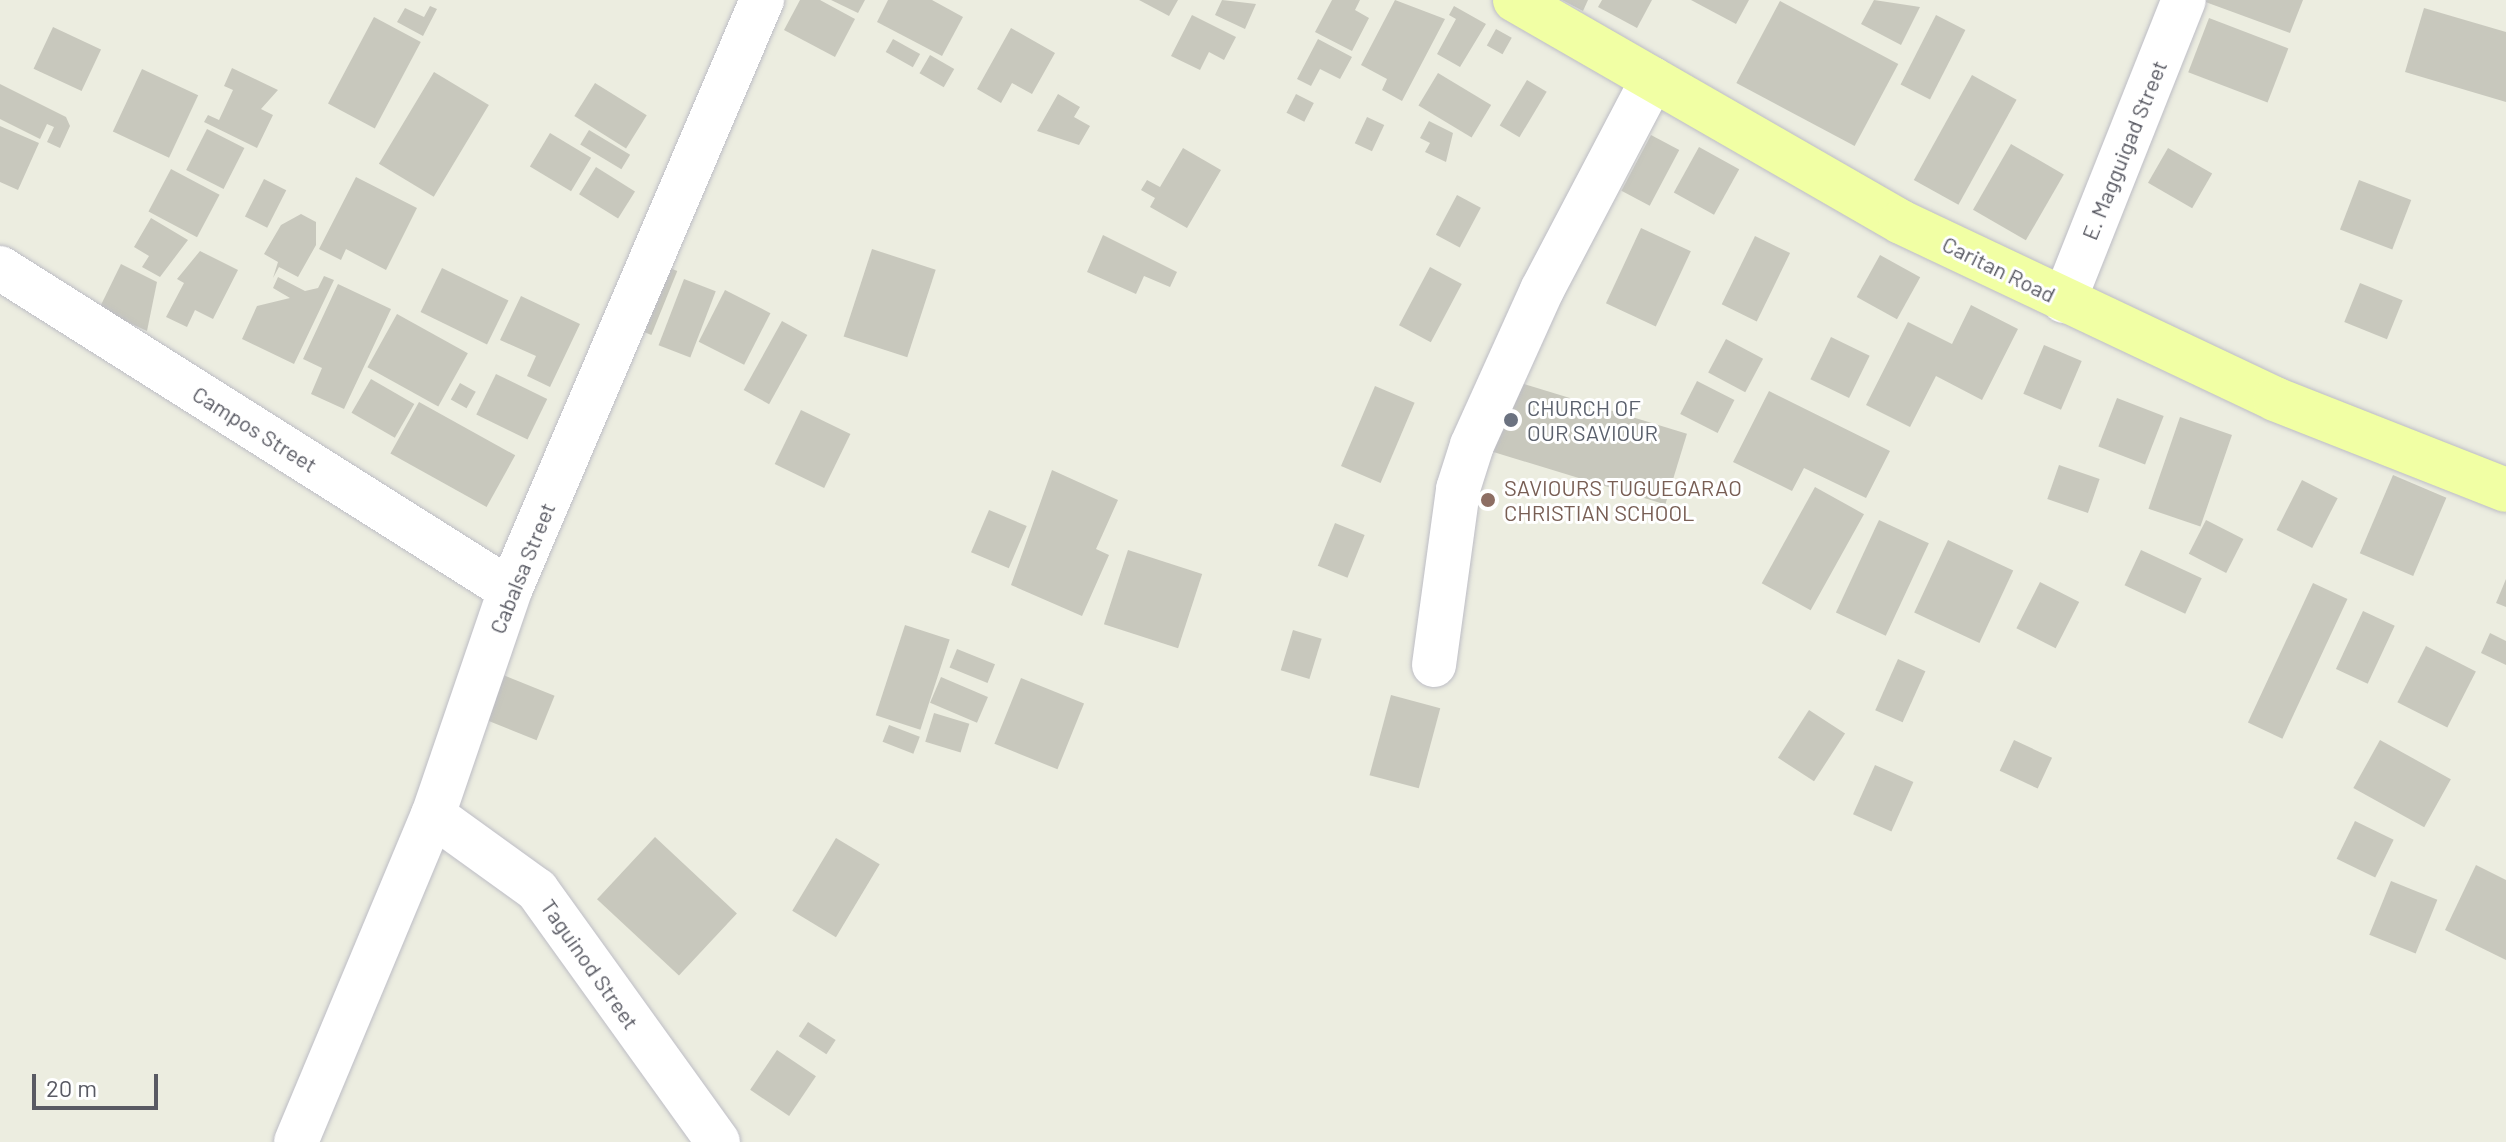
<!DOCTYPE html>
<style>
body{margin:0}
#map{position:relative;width:2506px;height:1142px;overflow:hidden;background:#ecede0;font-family:Barlow,sans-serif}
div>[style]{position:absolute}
.building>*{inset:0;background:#c8c8bd;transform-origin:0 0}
.roads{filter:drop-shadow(0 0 2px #bdbdc5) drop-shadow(0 0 2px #bdbdc5)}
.minor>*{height:44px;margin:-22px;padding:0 22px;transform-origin:22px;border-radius:22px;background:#fff}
.major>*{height:44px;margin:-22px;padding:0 22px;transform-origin:22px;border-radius:22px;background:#f1ffa4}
.dots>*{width:22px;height:22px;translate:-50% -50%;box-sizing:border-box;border:4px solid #fff;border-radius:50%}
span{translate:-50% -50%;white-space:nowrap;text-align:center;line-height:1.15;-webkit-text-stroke:6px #fff;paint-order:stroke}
.street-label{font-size:22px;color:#595a63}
.worship-label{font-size:22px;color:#5b616d}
.left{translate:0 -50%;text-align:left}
.education-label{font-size:22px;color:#785e54}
.scale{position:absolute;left:32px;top:1074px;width:126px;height:36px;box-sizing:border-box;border:4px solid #595a63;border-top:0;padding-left:10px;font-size:24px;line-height:28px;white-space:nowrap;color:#595a63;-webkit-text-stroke:6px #fff;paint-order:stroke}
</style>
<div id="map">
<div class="building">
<i style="clip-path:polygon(800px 0,820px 0,855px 19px,835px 57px,784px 30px)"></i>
<i style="clip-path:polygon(831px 0,865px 0,858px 13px)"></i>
<i style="clip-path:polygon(888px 0,932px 0,963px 17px,942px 56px,877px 22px)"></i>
<i style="clip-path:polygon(1139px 0,1178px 0,1169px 16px)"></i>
<i style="clip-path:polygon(1222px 0,1256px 4px,1245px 29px,1215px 15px)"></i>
<i style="clip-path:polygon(1332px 0,1360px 0,1355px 10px,1369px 18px,1352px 51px,1315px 32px)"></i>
<i style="clip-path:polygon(1395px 0,1445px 19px,1402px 101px,1382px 90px,1387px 79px,1361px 65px)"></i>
<i style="clip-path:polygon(1562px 0,1588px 0,1583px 11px)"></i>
<i style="clip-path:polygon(1602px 0,1652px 0,1637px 28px,1598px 7px)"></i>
<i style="clip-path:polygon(1691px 0,1749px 0,1736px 24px)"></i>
<i style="clip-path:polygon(1874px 0,1920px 7px,1901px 45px,1861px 24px)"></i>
<i style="clip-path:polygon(2200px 0,2303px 0,2290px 33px)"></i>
<i style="left:1780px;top:1px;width:134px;height:93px;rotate:28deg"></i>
<i style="clip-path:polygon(430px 6px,437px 9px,423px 36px,397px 22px,405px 8px,424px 17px)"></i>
<i style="clip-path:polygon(1454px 6px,1486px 24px,1460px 67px,1437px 54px,1456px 19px,1449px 15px)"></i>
<i style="clip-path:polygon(2424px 8px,2506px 32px,2506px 102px,2405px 72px)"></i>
<i style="clip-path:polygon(1192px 15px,1236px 37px,1224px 60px,1209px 52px,1200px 70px,1171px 56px)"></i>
<i style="left:1936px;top:15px;width:33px;height:78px;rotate:27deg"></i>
<i style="left:374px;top:17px;width:53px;height:98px;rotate:28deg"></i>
<i style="left:2209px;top:18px;width:85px;height:58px;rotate:21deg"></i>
<i style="left:53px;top:27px;width:53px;height:46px;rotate:25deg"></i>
<i style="clip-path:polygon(1011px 28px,1055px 53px,1032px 94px,1012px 83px,1001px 103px,977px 89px)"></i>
<i style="left:1496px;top:29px;width:18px;height:19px;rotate:29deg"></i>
<i style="left:893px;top:39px;width:31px;height:15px;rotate:29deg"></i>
<i style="clip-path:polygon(1318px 39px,1352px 57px,1340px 79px,1320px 69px,1311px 86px,1297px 79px)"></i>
<i style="left:930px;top:55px;width:28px;height:21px;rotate:30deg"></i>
<i style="clip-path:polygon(232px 68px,278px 90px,261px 109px,273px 115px,257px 148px,204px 122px,208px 115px,219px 120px,233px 90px,224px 86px)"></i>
<i style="left:142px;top:69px;width:62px;height:69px;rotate:25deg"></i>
<i style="left:434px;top:72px;width:64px;height:107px;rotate:31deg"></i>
<i style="left:1438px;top:73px;width:62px;height:38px;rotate:31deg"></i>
<i style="left:1972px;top:75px;width:51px;height:120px;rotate:29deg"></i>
<i style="left:1527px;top:80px;width:23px;height:53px;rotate:31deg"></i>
<i style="left:595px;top:83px;width:61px;height:39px;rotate:32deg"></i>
<i style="clip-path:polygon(0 84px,66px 117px,70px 126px,60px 148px,47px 142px,54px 127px,47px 124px,40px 139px,0 119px)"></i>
<i style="clip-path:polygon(1058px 94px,1080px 107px,1074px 117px,1090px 126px,1079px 145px,1037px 131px)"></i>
<i style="left:1296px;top:94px;width:20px;height:21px;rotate:27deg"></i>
<i style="left:1367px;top:117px;width:19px;height:29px;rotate:25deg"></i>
<i style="clip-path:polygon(1429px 121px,1453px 133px,1446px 162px,1425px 152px,1430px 143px,1420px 138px)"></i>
<i style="clip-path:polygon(0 126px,39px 143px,18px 190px,0 182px)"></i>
<i style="left:207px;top:129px;width:42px;height:46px;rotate:27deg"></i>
<i style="left:589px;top:130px;width:48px;height:17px;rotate:31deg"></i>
<i style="left:550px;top:133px;width:48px;height:39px;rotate:31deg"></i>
<i style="left:1651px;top:135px;width:32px;height:63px;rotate:28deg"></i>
<i style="left:2011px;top:144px;width:61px;height:76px;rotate:30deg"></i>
<i style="left:1699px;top:147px;width:46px;height:52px;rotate:29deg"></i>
<i style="clip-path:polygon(1183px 148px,1221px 170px,1187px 228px,1150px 207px,1155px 198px,1141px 190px,1147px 180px,1160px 187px)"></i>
<i style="left:2168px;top:148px;width:51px;height:40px;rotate:30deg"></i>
<i style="left:596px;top:167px;width:46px;height:32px;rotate:32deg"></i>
<i style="left:171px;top:169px;width:55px;height:48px;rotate:28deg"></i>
<i style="clip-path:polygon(356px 177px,417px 208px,386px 270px,346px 249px,341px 260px,319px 249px)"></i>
<i style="left:264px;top:179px;width:25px;height:42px;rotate:27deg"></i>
<i style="left:2359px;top:180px;width:56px;height:53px;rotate:21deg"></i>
<i style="left:1457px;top:195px;width:27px;height:45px;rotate:28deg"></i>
<i style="clip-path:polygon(301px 214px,316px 222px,316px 245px,298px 277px,279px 267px,273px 278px,278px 262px,264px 254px,281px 225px)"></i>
<i style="clip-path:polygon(151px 218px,188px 240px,160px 277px,142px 267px,149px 256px,134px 247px)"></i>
<i style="left:1641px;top:228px;width:55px;height:83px;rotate:25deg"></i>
<i style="clip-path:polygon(1103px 235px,1177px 272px,1170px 287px,1144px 276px,1136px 294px,1087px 272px)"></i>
<i style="left:1755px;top:236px;width:39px;height:76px;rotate:26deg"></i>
<i style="left:872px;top:249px;width:67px;height:92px;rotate:18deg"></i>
<i style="clip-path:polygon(200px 251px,238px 270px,213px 319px,195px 310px,187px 327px,166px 317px,184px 283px,177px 279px)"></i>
<i style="left:1880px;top:255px;width:46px;height:48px;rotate:29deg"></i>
<i style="left:655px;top:262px;width:24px;height:69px;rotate:22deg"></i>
<i style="clip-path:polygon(121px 264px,157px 282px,147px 331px,99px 309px)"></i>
<i style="left:1430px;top:267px;width:36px;height:66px;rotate:28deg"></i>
<i style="left:442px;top:268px;width:74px;height:49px;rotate:26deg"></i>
<i style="clip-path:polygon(324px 276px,334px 280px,294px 364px,242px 339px,257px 306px,290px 298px,273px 288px,278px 277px,305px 291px,318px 288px)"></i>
<i style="left:684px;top:279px;width:34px;height:71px;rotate:21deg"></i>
<i style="left:2360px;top:283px;width:46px;height:42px;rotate:22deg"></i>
<i style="clip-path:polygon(338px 284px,391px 309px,344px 409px,311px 394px,322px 368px,303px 359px)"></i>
<i style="left:725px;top:290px;width:51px;height:58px;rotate:27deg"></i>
<i style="clip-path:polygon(521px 296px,580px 324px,550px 387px,527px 376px,536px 356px,500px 340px)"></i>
<i style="clip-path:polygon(1971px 305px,2018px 329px,1982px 400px,1936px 376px,1910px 427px,1866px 405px,1908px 322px,1952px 344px)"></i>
<i style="left:397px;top:314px;width:81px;height:61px;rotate:29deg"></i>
<i style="left:782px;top:321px;width:29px;height:79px;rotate:29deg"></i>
<i style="left:1831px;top:337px;width:43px;height:47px;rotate:26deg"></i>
<i style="left:1726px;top:339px;width:42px;height:38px;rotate:28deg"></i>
<i style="left:2044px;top:345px;width:41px;height:53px;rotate:23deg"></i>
<i style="left:496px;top:374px;width:57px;height:45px;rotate:26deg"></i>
<i style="left:371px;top:379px;width:50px;height:39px;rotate:30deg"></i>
<i style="left:1511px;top:380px;width:184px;height:74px;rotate:17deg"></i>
<i style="left:1697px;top:381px;width:42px;height:37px;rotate:27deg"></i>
<i style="left:460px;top:383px;width:18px;height:19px;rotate:29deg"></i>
<i style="left:1375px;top:386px;width:43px;height:87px;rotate:23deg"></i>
<i style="clip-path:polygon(1769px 391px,1890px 451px,1866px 498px,1804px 468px,1792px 491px,1733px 462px)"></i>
<i style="left:2117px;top:398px;width:50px;height:52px;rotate:21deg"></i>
<i style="left:419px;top:402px;width:110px;height:59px;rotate:29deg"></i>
<i style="left:801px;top:410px;width:55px;height:60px;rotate:26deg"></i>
<i style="left:2180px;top:417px;width:55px;height:97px;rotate:19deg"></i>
<i style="left:2059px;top:465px;width:43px;height:36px;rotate:19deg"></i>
<i style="clip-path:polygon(1052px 470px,1118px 500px,1096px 549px,1109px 555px,1082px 616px,1011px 585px)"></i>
<i style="left:2393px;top:475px;width:58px;height:85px;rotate:23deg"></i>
<i style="left:2302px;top:480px;width:40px;height:56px;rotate:27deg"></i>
<i style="left:1815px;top:487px;width:56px;height:110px;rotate:29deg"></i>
<i style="left:989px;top:510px;width:41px;height:46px;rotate:23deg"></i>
<i style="left:1879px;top:520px;width:55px;height:102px;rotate:25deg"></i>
<i style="left:2206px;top:520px;width:42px;height:38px;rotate:27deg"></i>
<i style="left:1335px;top:523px;width:32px;height:46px;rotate:22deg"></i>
<i style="left:1948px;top:540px;width:72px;height:80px;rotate:25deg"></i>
<i style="left:1128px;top:550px;width:78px;height:78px;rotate:18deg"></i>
<i style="left:2141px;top:550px;width:67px;height:39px;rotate:25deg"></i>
<i style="clip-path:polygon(2506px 579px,2506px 607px,2496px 603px)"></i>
<i style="left:2040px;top:582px;width:44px;height:52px;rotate:27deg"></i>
<i style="left:2313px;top:583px;width:38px;height:154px;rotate:25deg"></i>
<i style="left:2363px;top:611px;width:35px;height:64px;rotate:25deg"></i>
<i style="left:905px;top:625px;width:47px;height:95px;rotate:18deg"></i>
<i style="left:1293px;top:630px;width:30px;height:42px;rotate:17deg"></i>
<i style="clip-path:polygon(2490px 633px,2506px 641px,2506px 665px,2481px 653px)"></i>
<i style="left:2426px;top:646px;width:56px;height:63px;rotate:27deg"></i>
<i style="left:957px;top:649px;width:41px;height:20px;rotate:22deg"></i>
<i style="left:1898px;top:659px;width:30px;height:56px;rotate:24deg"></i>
<i style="left:498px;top:673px;width:61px;height:48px;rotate:22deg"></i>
<i style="left:941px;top:677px;width:51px;height:28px;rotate:23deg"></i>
<i style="left:1021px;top:678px;width:68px;height:71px;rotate:22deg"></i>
<i style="left:1391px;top:695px;width:51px;height:83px;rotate:15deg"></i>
<i style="left:1809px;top:710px;width:43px;height:57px;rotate:33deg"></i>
<i style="left:934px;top:713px;width:37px;height:30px;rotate:17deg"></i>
<i style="left:889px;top:725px;width:33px;height:18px;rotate:21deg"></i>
<i style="left:2014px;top:740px;width:42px;height:34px;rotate:25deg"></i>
<i style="left:2380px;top:740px;width:81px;height:55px;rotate:29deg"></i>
<i style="left:1875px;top:765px;width:42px;height:54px;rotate:24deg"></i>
<i style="left:2355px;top:821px;width:43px;height:42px;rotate:26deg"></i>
<i style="left:655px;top:837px;width:112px;height:85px;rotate:43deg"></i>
<i style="left:836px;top:838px;width:51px;height:85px;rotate:31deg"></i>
<i style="clip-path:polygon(2476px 865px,2506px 880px,2506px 960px,2445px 930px)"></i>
<i style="left:2391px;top:881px;width:50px;height:58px;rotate:22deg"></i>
<i style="left:808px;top:1022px;width:33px;height:17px;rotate:33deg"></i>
<i style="left:777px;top:1050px;width:47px;height:48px;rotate:34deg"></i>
</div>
<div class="roads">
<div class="minor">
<i style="left:0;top:268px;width:603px;rotate:32.27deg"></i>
<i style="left:2064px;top:301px;width:324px;rotate:-68.3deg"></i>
<i style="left:1434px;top:665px;width:178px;rotate:-82.2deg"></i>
<i style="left:1458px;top:489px;width:46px;rotate:-72.3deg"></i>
<i style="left:1472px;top:445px;width:170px;rotate:-65.7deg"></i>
<i style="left:1542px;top:290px;width:238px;rotate:-62.3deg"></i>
<i style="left:433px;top:815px;width:128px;rotate:35.8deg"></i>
<i style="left:537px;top:890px;width:310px;rotate:54.3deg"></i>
<i style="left:296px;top:1142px;width:355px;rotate:-67.3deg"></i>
<i style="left:433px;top:815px;width:238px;rotate:-71.1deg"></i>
<i style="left:510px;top:590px;width:642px;rotate:-66.87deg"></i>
</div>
<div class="major">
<i style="left:1515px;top:0;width:445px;rotate:29.9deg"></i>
<i style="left:1901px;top:222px;width:414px;rotate:25.3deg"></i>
<i style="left:2275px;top:399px;width:248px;rotate:21.5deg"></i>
</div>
</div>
<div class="dots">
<i style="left:1511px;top:420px;background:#6b7280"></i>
<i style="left:1488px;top:500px;background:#8d6e63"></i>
</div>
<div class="street-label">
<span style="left:2124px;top:150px;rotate:-68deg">E. Magguigad Street</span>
<span style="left:1999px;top:269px;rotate:26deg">Caritan Road</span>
<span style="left:255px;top:429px;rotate:32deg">Campos Street</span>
<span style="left:522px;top:568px;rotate:-68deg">Cabalsa Street</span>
<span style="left:590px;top:964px;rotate:55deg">Taguinod Street</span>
</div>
<div class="worship-label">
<span class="left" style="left:1527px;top:420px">CHURCH OF<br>OUR SAVIOUR</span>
</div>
<div class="education-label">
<span class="left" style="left:1504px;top:500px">SAVIOURS TUGUEGARAO<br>CHRISTIAN SCHOOL</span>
</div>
<div class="scale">20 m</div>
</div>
